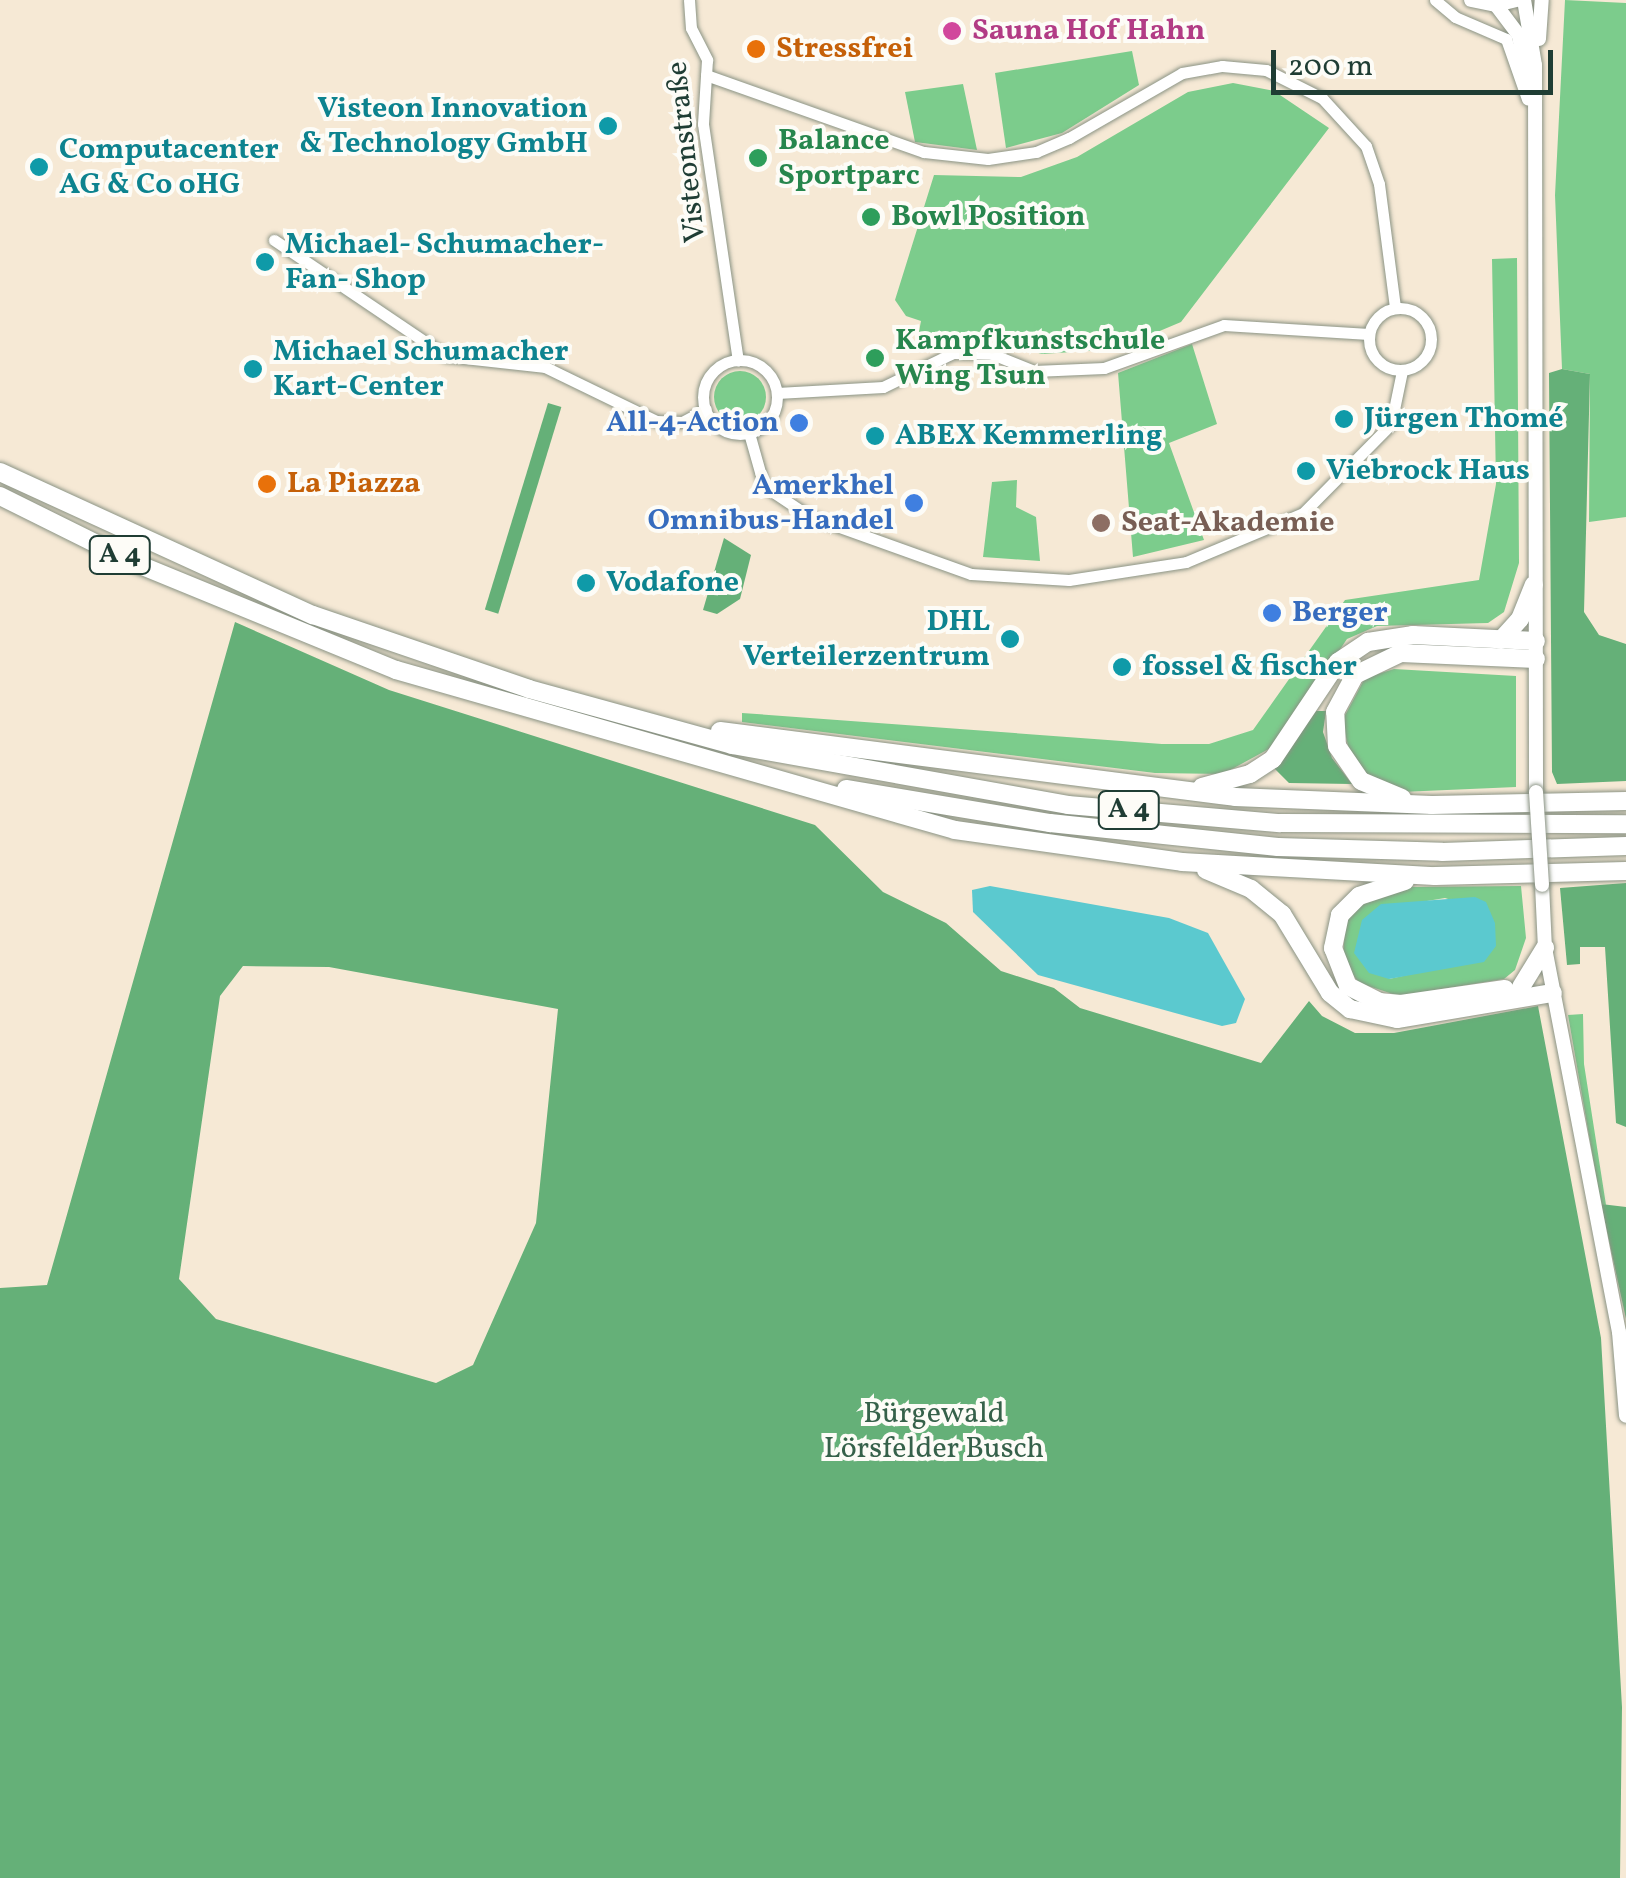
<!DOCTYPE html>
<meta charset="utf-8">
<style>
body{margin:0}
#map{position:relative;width:1626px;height:1878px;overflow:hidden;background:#f6e9d5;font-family:Vollkorn,serif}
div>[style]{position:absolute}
.green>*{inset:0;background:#7ccc8c}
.round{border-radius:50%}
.forest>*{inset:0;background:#65b078;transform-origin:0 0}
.water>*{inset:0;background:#5bc9cf}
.roads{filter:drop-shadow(0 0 2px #8a9384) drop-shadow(0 0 2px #8a9384)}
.minor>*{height:11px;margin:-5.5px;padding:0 5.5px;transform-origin:5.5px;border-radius:5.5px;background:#fff}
.minor>.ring{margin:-5.5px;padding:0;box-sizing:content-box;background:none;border:11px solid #fff;border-radius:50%}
.major>*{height:14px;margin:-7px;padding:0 7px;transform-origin:7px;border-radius:7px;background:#fff}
.highway>*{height:18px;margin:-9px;padding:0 9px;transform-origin:9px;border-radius:9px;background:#fff}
.bridges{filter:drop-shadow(0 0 2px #8a9384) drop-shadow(0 0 2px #8a9384)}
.major-bridge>*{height:14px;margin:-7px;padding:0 7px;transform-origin:7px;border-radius:7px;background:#fff}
.dots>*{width:28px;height:28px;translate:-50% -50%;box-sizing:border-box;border:5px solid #fdfcf7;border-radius:50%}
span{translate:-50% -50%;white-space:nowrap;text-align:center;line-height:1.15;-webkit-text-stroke:8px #fdfcf7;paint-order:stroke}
.shield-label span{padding:2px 8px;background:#fdfcf7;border:2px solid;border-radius:8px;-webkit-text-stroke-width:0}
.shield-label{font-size:28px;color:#1f3d34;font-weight:700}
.hotel-label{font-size:30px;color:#b23c85;font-weight:700}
.left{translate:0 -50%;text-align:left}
.food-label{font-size:30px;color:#c56008;font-weight:700}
.culture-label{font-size:30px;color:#0d838f;font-weight:700}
.right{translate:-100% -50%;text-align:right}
.leisure-label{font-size:30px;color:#27864d;font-weight:700}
.street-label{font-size:30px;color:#1f3d34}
.shop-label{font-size:30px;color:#366cbe;font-weight:700}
.education-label{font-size:30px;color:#785e54;font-weight:700}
.park-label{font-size:30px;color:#36614a}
.scale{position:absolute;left:1271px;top:50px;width:282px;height:45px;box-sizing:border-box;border:5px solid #1f3d34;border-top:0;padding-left:12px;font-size:30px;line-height:35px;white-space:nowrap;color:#1f3d34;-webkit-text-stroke:8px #fdfcf7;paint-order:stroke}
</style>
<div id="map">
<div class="green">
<i style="clip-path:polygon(1565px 0,1626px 3px,1626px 517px,1589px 522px,1590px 374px,1562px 369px,1555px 195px)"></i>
<i style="clip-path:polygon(1132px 51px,1139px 85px,1062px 133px,1006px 148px,995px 73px)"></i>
<i style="clip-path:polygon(1233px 83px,1274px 91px,1329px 128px,1181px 322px,1117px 349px,1042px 354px,964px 332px,917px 342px,921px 321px,906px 316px,895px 300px,934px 175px,1021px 177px,1077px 157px,1188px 92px)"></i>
<i style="clip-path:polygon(963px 84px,977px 150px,915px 142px,905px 92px)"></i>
<i style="clip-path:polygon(1517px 258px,1519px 563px,1504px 612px,1488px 623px,1377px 626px,1347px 639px,1276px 745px,1223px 774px,1155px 773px,742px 722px,742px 713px,1162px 744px,1209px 744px,1253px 730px,1345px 600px,1479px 580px,1496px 484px,1492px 259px)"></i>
<i style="clip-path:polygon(1192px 344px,1217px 424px,1169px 443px,1204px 540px,1133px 557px,1118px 373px)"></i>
<i class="round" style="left:714px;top:371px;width:52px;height:52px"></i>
<i style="clip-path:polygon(1017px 480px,1016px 507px,1036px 517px,1040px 561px,983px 557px,992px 482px)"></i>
<i style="clip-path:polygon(1394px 669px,1516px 676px,1516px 787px,1401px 792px,1372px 780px,1351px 757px,1342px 721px,1365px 678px)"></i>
<i style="clip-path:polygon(evenodd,1521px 886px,1526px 938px,1515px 970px,1504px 979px,1399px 996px,1359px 983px,1343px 961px,1345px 925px,1356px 906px,1407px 887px,1521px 886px,1445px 898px,1457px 902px,1421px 972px,1389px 979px,1421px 902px,1445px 898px)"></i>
<i style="clip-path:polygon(1583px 1014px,1584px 1064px,1606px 1205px,1601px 1204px,1568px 1015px)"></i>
</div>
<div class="forest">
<i style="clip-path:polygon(1562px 369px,1590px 374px,1584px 612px,1599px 635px,1626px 644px,1626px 781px,1557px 784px,1552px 772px,1549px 373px)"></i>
<i style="left:548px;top:403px;width:14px;height:216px;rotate:17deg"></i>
<i style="clip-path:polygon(724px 538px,751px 555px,740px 599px,717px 614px,703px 610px)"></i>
<i style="clip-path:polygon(evenodd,235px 622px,389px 690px,815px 825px,883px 892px,946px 923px,1001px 971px,1054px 988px,1080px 1008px,1261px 1063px,1309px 1001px,1322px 1016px,1355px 1033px,1394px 1033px,1538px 1006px,1601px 1338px,1622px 1707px,1620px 1878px,0 1878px,0 1288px,47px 1285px,235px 622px,243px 966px,329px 967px,558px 1009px,536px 1223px,473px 1365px,436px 1383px,216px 1319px,179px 1279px,220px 996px,243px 966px)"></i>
<i style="clip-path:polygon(1316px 711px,1326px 711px,1323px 732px,1332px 758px,1352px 784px,1289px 783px,1274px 768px)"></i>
<i style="clip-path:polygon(1626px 883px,1626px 1127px,1616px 1123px,1605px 947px,1580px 947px,1580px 964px,1567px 965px,1560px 888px)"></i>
<i style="clip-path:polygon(1601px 1204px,1626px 1207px,1626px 1319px)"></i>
</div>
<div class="water">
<i style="clip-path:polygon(990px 886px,1169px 918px,1208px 933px,1245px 999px,1236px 1023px,1222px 1026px,1038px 975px,973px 912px,972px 890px)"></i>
<i style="clip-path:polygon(1475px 897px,1486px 902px,1495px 923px,1496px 946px,1484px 962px,1389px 979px,1369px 973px,1354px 953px,1362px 920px,1381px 904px)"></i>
</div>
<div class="roads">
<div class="minor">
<i style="left:689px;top:0;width:28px;rotate:86deg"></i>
<i style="left:691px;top:28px;width:36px;rotate:63deg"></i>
<i style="left:707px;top:60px;width:64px;rotate:93.6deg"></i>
<i style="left:703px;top:124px;width:239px;rotate:81.6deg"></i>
<i style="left:1435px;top:0;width:26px;rotate:40deg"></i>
<i style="left:1455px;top:17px;width:56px;rotate:23.3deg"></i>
<i style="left:1506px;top:39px;width:64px;rotate:70.7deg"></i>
<i style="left:706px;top:75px;width:231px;rotate:19.5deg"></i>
<i style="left:924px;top:152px;width:64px;rotate:6.2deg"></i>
<i style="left:988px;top:159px;width:49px;rotate:-8.3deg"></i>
<i style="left:1036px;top:152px;width:36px;rotate:-23deg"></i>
<i style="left:1069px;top:138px;width:130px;rotate:-29.9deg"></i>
<i style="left:1182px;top:73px;width:41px;rotate:-9.9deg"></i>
<i style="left:1222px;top:66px;width:44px;rotate:5.2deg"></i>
<i style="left:1266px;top:70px;width:63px;rotate:26.6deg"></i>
<i style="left:1322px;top:98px;width:65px;rotate:47.5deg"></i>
<i style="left:1366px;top:146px;width:40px;rotate:71.1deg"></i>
<i style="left:1379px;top:184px;width:125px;rotate:82.6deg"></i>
<i style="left:274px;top:240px;width:207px;rotate:34deg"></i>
<i style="left:446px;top:356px;width:100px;rotate:6.3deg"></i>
<i style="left:545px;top:367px;width:123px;rotate:25.9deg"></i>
<i style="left:656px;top:421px;width:26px;rotate:2deg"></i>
<i style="left:682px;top:422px;width:27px;rotate:-28deg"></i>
<i class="ring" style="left:1369px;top:308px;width:51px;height:51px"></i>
<i class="ring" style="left:703px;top:360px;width:63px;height:63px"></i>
<i style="left:777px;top:393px;width:106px;rotate:-3.2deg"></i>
<i style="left:883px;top:387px;width:78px;rotate:-25.9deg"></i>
<i style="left:953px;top:353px;width:39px;rotate:1deg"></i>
<i style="left:992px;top:354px;width:45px;rotate:22deg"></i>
<i style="left:1034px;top:371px;width:70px;rotate:-2.5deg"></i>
<i style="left:1104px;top:368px;width:127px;rotate:-19.7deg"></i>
<i style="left:1224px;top:325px;width:145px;rotate:3.6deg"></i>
<i style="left:749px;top:433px;width:55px;rotate:74.2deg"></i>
<i style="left:764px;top:486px;width:54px;rotate:33.7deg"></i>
<i style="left:809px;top:516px;width:172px;rotate:19.7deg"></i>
<i style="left:971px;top:574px;width:98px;rotate:3.5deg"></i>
<i style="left:1069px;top:580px;width:118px;rotate:-8.7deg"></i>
<i style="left:1186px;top:562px;width:127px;rotate:-22.7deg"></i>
<i style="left:1303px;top:513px;width:125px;rotate:-45.3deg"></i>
<i style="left:1391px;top:424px;width:54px;rotate:-78.3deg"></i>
</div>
<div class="major">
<i style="left:1471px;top:0;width:25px;rotate:11deg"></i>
<i style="left:1496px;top:5px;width:21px;rotate:-14deg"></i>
<i style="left:1524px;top:0;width:66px;rotate:80.4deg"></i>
<i style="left:1535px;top:65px;width:727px;rotate:89.92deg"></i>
<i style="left:1496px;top:5px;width:39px;rotate:53deg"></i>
<i style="left:1519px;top:36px;width:44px;rotate:79.5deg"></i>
<i style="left:1539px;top:39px;width:39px;rotate:-86deg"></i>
<i style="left:1542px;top:885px;width:63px;rotate:87.3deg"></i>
<i style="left:1545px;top:948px;width:391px;rotate:79.1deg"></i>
<i style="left:1619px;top:1332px;width:84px;rotate:85.2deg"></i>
</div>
<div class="highway">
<i style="left:0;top:472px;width:344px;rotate:24.6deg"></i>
<i style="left:313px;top:615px;width:228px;rotate:18.9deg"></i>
<i style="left:529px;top:689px;width:211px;rotate:15.4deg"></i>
<i style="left:732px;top:745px;width:341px;rotate:10.1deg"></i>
<i style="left:1068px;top:805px;width:213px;rotate:4.9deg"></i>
<i style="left:1280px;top:823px;width:346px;rotate:0.2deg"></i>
<i style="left:0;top:496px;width:151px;rotate:26.4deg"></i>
<i style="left:135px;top:563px;width:282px;rotate:22.3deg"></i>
<i style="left:396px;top:670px;width:581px;rotate:15.97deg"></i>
<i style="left:955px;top:830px;width:229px;rotate:8deg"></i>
<i style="left:1182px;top:862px;width:253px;rotate:3.2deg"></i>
<i style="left:1435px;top:876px;width:191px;rotate:-1.5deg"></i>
<i style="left:1501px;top:640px;width:28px;rotate:-48deg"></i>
<i style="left:1520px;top:619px;width:37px;rotate:-68deg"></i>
<i style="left:720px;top:731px;width:519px;rotate:7.3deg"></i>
<i style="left:1235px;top:797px;width:197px;rotate:2.3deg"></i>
<i style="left:1432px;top:805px;width:194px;rotate:-1.2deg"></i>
<i style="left:1202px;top:787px;width:50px;rotate:-15.2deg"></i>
<i style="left:1250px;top:774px;width:27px;rotate:-33deg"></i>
<i style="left:1273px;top:759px;width:117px;rotate:-56.2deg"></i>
<i style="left:1338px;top:662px;width:36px;rotate:-34deg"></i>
<i style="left:1368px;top:642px;width:46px;rotate:-8.8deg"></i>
<i style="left:1413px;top:635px;width:123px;rotate:2.8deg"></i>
<i style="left:846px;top:789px;width:207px;rotate:9.5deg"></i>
<i style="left:1050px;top:823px;width:229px;rotate:6deg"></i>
<i style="left:1278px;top:847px;width:164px;rotate:1.7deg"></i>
<i style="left:1442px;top:852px;width:184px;rotate:-1.9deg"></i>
<i style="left:1402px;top:798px;width:44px;rotate:-157.5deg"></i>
<i style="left:1361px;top:781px;width:42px;rotate:-124.4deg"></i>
<i style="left:1337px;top:746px;width:34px;rotate:-93deg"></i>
<i style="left:1335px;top:712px;width:42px;rotate:-61.6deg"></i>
<i style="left:1355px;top:675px;width:51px;rotate:-25.6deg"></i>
<i style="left:1401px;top:653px;width:135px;rotate:2.5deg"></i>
<i style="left:1206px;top:870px;width:49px;rotate:22.9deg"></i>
<i style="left:1251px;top:889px;width:40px;rotate:39deg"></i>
<i style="left:1282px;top:914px;width:92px;rotate:58.7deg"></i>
<i style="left:1330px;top:993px;width:26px;rotate:39deg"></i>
<i style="left:1350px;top:1009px;width:48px;rotate:12deg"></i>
<i style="left:1397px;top:1019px;width:158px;rotate:-9.5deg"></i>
<i style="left:1405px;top:881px;width:48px;rotate:161.9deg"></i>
<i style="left:1359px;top:896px;width:27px;rotate:135deg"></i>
<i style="left:1340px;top:915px;width:34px;rotate:102deg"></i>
<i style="left:1333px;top:948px;width:41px;rotate:68.5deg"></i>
<i style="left:1348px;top:986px;width:35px;rotate:27deg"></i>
<i style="left:1379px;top:1002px;width:22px;rotate:5deg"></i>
<i style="left:1401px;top:1004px;width:105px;rotate:-8.2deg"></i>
<i style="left:1521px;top:987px;width:46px;rotate:-58.4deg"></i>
</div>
</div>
<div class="bridges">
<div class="major-bridge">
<i style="left:1536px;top:792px;width:93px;rotate:86.3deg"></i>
</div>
</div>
<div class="dots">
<i style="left:952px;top:31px;background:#d1479c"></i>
<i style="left:756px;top:49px;background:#e8710a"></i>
<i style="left:608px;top:126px;background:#0f9aa8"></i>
<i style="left:758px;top:158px;background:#2e9e5b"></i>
<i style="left:39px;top:167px;background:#0f9aa8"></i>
<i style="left:871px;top:217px;background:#2e9e5b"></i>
<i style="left:265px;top:262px;background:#0f9aa8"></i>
<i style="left:875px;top:358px;background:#2e9e5b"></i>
<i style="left:253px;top:369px;background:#0f9aa8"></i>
<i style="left:1344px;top:419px;background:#0f9aa8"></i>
<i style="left:799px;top:423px;background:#3f7fe0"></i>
<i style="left:875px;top:436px;background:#0f9aa8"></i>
<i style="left:1306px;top:471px;background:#0f9aa8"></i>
<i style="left:267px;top:484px;background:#e8710a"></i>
<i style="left:914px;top:503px;background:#3f7fe0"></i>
<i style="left:1101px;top:523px;background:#8d6e63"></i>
<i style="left:586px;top:583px;background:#0f9aa8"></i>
<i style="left:1272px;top:613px;background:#3f7fe0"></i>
<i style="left:1010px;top:639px;background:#0f9aa8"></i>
<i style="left:1122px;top:667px;background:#0f9aa8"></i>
</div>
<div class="shield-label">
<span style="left:120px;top:555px">A 4</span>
<span style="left:1129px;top:810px">A 4</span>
</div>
<div class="hotel-label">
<span class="left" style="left:972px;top:31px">Sauna Hof Hahn</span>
</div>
<div class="food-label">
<span class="left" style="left:776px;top:49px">Stressfrei</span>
<span class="left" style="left:287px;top:484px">La Piazza</span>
</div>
<div class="culture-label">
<span class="right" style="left:588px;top:126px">Visteon Innovation<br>&amp; Technology GmbH</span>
<span class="left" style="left:59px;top:167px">Computacenter<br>AG &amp; Co oHG</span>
<span class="left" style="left:285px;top:262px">Michael- Schumacher-<br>Fan- Shop</span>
<span class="left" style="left:273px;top:369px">Michael Schumacher<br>Kart-Center</span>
<span class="left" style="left:1364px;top:419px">Jürgen Thomé</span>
<span class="left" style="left:895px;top:436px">ABEX Kemmerling</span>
<span class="left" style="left:1326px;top:471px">Viebrock Haus</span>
<span class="left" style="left:606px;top:583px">Vodafone</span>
<span class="right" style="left:990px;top:639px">DHL<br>Verteilerzentrum</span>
<span class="left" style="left:1142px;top:667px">fossel &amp; fischer</span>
</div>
<div class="leisure-label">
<span class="left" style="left:778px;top:158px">Balance<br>Sportparc</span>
<span class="left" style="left:891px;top:217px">Bowl Position</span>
<span class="left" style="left:895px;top:358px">Kampfkunstschule<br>Wing Tsun</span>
</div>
<div class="street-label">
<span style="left:687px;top:152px;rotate:-96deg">Visteonstraße</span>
</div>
<div class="shop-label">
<span class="right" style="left:779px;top:423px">All-4-Action</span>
<span class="right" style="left:894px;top:503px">Amerkhel<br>Omnibus-Handel</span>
<span class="left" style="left:1292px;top:613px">Berger</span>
</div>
<div class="education-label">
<span class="left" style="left:1121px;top:523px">Seat-Akademie</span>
</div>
<div class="park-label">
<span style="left:934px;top:1431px">Bürgewald<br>Lörsfelder Busch</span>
</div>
<div class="scale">200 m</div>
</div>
